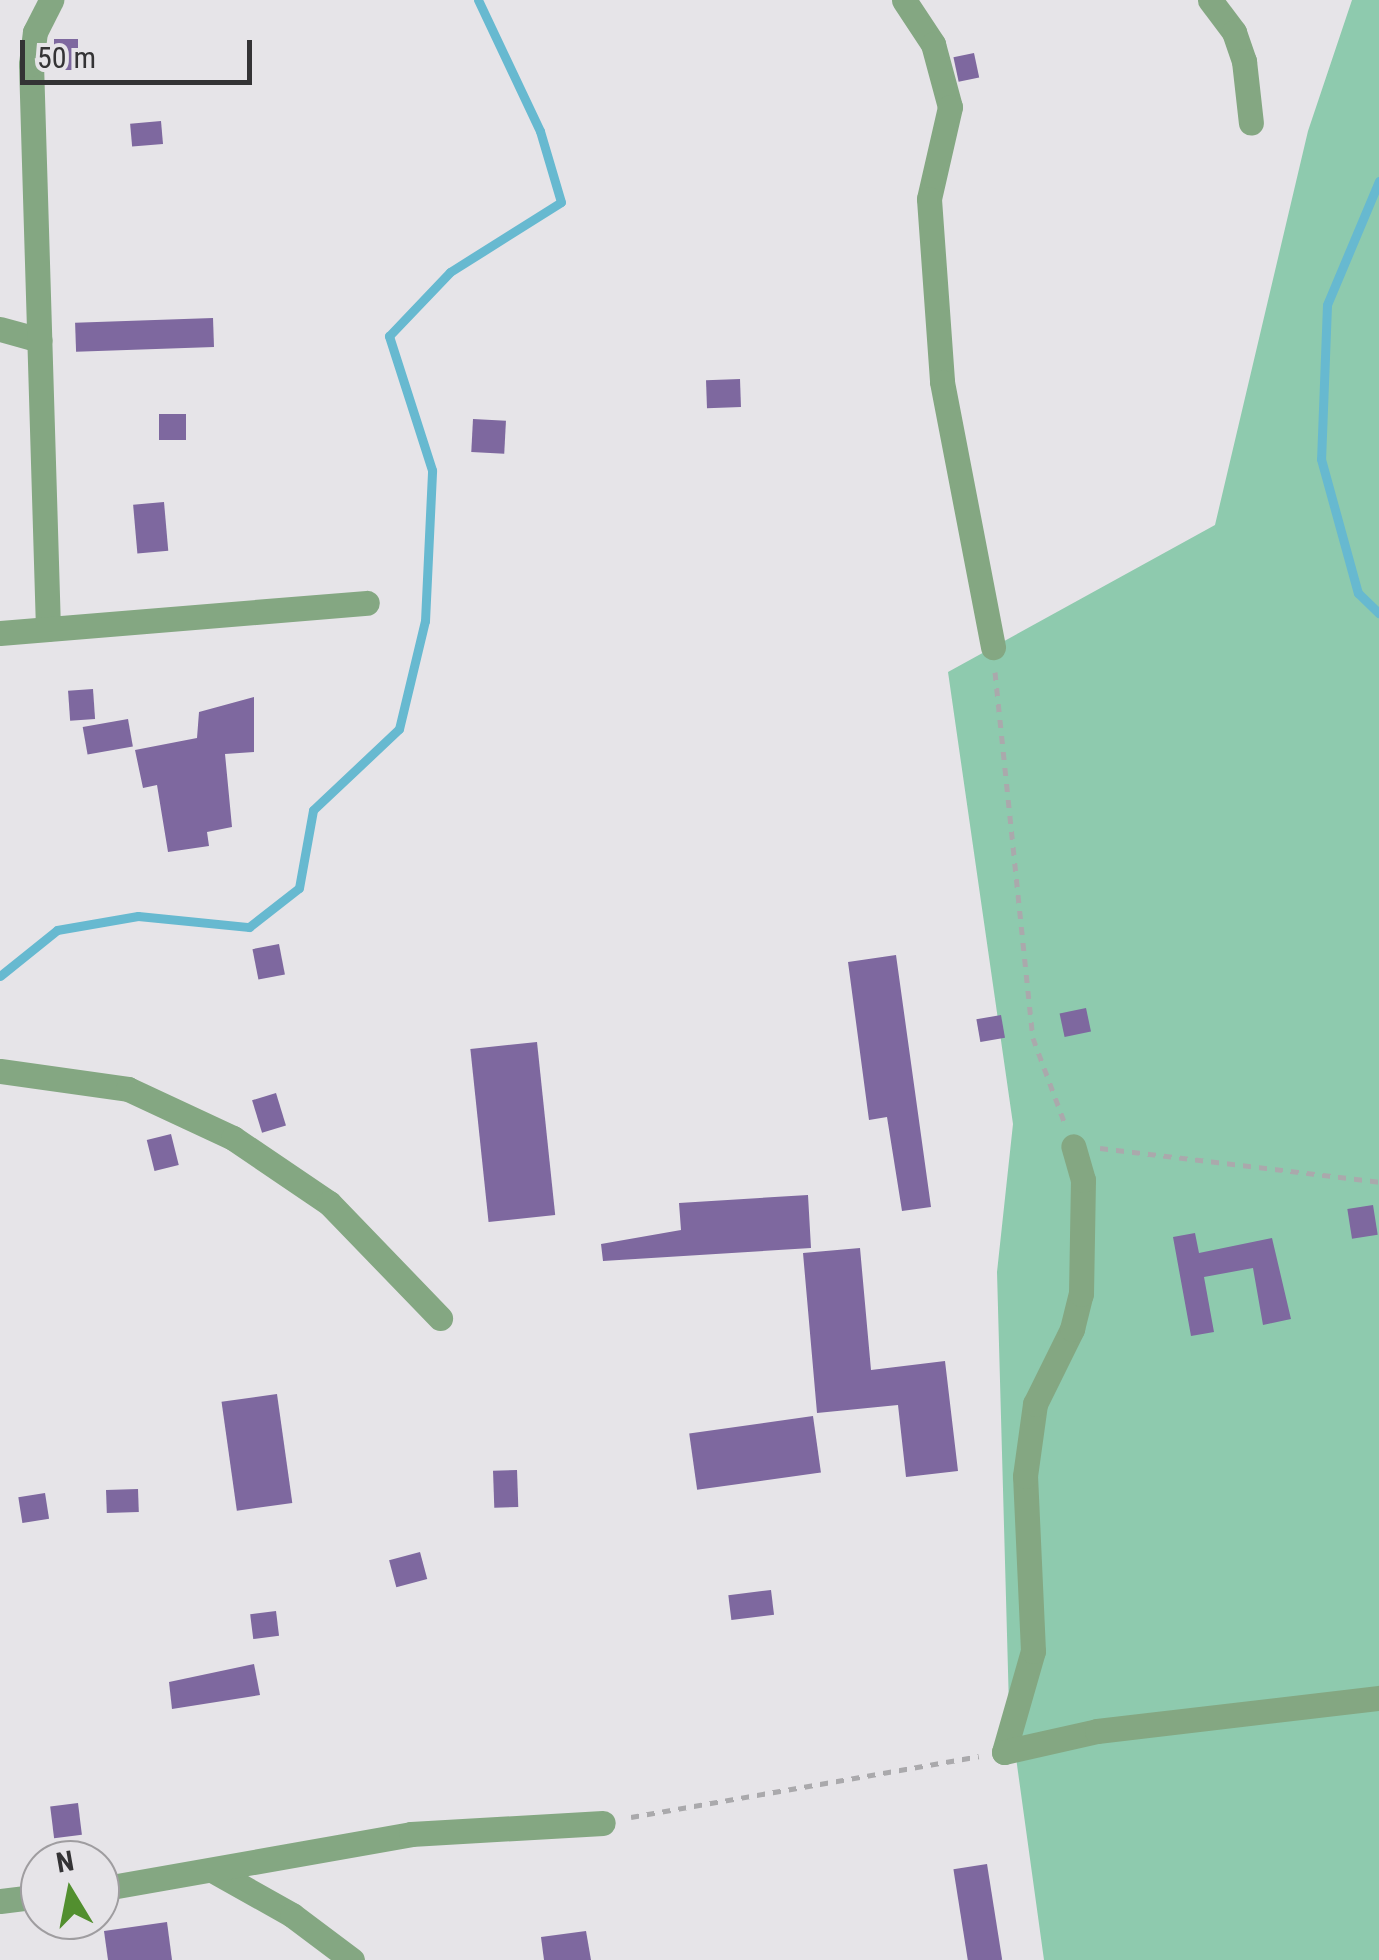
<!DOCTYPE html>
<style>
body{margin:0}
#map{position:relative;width:1379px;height:1960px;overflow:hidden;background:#e6e4e8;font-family:"Roboto Condensed",sans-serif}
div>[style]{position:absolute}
.green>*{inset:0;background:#8ecaae}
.stream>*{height:9px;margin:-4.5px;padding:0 4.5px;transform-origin:4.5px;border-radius:4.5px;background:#67b9d0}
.building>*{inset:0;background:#7e689f;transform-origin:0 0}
.path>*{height:5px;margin-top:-2.5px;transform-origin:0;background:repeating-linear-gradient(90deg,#aaa9ac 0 8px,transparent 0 16px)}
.minor>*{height:25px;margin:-12.5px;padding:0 12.5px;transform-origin:12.5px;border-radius:12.5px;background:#84a782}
span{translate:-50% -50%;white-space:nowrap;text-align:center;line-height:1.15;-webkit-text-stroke:10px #e6e4e8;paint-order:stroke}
.north{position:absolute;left:20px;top:1840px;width:100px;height:100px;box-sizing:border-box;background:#e6e4e8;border:2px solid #9f9da0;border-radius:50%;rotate:350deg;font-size:28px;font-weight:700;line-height:40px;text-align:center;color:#343335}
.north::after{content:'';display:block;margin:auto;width:35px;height:45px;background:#528f2f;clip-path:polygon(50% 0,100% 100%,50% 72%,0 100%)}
.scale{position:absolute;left:20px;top:40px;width:232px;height:45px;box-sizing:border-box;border:5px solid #343335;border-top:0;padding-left:12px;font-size:30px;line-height:35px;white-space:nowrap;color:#343335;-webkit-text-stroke:8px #e6e4e8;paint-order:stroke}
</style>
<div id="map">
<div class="green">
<i style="clip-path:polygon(1352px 0,1379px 0,1379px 1960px,1044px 1960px,1009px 1707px,997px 1272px,1013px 1124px,948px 672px,1215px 525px,1308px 131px)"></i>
</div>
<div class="stream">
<i style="left:1379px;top:181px;width:134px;rotate:112.8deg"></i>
<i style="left:1327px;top:305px;width:154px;rotate:92.2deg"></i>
<i style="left:1321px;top:459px;width:139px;rotate:74.6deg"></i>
<i style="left:1358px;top:593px;width:29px;rotate:44deg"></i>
<i style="left:0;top:976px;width:73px;rotate:-38.9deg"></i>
<i style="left:57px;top:930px;width:82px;rotate:-9.8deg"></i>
<i style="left:138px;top:916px;width:112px;rotate:5.7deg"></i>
<i style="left:249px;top:927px;width:63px;rotate:-38deg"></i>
<i style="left:299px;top:888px;width:79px;rotate:-79.8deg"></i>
<i style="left:313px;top:810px;width:118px;rotate:-43.3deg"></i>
<i style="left:399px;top:729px;width:111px;rotate:-76.5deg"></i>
<i style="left:425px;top:621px;width:151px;rotate:-87.3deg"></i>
<i style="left:432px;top:470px;width:141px;rotate:-107.8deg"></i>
<i style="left:389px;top:336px;width:88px;rotate:-46.4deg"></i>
<i style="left:450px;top:272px;width:131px;rotate:-32.2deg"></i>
<i style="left:561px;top:202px;width:74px;rotate:-106.5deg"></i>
<i style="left:540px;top:131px;width:145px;rotate:-115.3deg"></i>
</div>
<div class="building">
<i style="left:78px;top:39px;width:31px;height:24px;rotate:90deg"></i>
<i style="left:974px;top:53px;width:25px;height:21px;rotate:78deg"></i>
<i style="left:161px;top:121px;width:23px;height:31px;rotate:85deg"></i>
<i style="left:213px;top:318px;width:29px;height:138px;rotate:88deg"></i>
<i style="left:740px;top:379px;width:28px;height:34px;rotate:88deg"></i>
<i style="left:159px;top:414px;width:27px;height:26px"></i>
<i style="left:473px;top:419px;width:33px;height:33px;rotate:3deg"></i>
<i style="left:164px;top:502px;width:49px;height:31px;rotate:85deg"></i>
<i style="left:93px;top:689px;width:30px;height:25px;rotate:86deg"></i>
<i style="clip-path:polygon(254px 697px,254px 752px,225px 754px,232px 827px,207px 832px,209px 846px,168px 852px,157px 785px,143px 788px,135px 750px,197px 738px,199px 712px)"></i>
<i style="left:128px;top:719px;width:28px;height:46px;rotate:80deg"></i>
<i style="left:279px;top:944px;width:31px;height:27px;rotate:79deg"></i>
<i style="clip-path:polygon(896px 955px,931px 1207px,902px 1211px,887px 1117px,869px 1120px,848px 962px)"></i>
<i style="left:1086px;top:1008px;width:24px;height:27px;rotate:78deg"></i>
<i style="left:1001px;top:1015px;width:23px;height:25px;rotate:80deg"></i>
<i style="left:537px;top:1042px;width:174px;height:67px;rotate:84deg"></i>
<i style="left:276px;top:1093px;width:34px;height:25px;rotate:73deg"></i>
<i style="left:171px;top:1134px;width:32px;height:25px;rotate:76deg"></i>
<i style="clip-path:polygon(808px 1195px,811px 1248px,603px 1261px,601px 1244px,681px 1230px,679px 1203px)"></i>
<i style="left:1373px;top:1205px;width:30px;height:26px;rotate:81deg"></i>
<i style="clip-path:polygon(1195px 1233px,1199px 1253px,1272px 1238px,1291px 1319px,1263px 1325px,1253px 1268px,1204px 1277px,1214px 1332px,1191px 1336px,1173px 1237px)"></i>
<i style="clip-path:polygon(860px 1248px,871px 1370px,945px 1361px,958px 1471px,906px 1477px,898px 1405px,817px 1413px,803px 1253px)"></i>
<i style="left:277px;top:1394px;width:110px;height:56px;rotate:82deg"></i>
<i style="left:813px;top:1416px;width:57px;height:125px;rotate:82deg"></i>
<i style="left:517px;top:1470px;width:37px;height:24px;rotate:88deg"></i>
<i style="left:138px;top:1489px;width:23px;height:32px;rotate:88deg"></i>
<i style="left:45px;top:1493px;width:26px;height:27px;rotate:81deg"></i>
<i style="left:420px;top:1552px;width:28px;height:32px;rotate:75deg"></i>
<i style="left:771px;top:1590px;width:25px;height:43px;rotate:83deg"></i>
<i style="left:276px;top:1611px;width:25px;height:26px;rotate:83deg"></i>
<i style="clip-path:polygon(254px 1664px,260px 1695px,172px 1709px,169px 1682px)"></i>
<i style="left:78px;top:1803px;width:32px;height:28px;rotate:83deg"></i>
<i style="left:987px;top:1864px;width:97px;height:34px;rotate:81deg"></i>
<i style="clip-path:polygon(167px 1922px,172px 1960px,108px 1960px,104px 1931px)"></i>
<i style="clip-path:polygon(586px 1931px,591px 1960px,544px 1960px,541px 1937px)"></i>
</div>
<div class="path">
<i style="left:995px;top:672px;width:368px;rotate:84.1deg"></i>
<i style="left:1033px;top:1038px;width:92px;rotate:69.6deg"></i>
<i style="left:1100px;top:1148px;width:281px;rotate:6.9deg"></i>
<i style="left:631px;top:1817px;width:353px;rotate:-9.9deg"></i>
</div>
<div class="minor">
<i style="left:904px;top:0;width:53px;rotate:56.6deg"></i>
<i style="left:933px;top:44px;width:65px;rotate:74.9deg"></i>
<i style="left:950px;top:107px;width:94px;rotate:102.9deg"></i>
<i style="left:929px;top:199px;width:183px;rotate:85.9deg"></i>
<i style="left:942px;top:382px;width:270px;rotate:79.1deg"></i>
<i style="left:1210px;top:0;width:40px;rotate:53deg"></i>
<i style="left:1234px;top:32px;width:31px;rotate:71deg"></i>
<i style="left:1244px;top:61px;width:62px;rotate:83.6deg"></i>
<i style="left:0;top:329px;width:41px;rotate:15.4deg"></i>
<i style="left:48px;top:629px;width:565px;rotate:-91.72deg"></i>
<i style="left:31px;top:64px;width:32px;rotate:-83deg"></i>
<i style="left:35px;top:32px;width:36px;rotate:-63deg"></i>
<i style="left:0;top:633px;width:368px;rotate:-4.7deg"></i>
<i style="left:0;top:1071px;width:129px;rotate:8deg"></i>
<i style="left:128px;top:1089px;width:116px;rotate:25deg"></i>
<i style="left:233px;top:1138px;width:116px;rotate:34.1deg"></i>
<i style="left:329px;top:1203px;width:160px;rotate:46deg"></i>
<i style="left:1004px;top:1752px;width:105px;rotate:-74deg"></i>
<i style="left:1033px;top:1651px;width:175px;rotate:-92.6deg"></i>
<i style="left:1025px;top:1476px;width:73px;rotate:-82.1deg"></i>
<i style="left:1035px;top:1404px;width:84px;rotate:-63.7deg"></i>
<i style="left:1072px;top:1329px;width:36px;rotate:-76deg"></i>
<i style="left:1081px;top:1294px;width:114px;rotate:-89deg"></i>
<i style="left:1083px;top:1180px;width:35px;rotate:-106deg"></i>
<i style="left:1004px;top:1752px;width:95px;rotate:-12.7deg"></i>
<i style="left:1097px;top:1731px;width:284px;rotate:-6.7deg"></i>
<i style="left:214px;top:1871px;width:90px;rotate:29.4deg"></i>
<i style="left:292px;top:1915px;width:75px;rotate:36.9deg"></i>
<i style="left:100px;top:1889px;width:316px;rotate:-10deg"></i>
<i style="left:411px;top:1834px;width:192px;rotate:-3.3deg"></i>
<i style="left:0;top:1901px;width:40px;rotate:-7.1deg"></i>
</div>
<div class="north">N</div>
<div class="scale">50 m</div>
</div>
